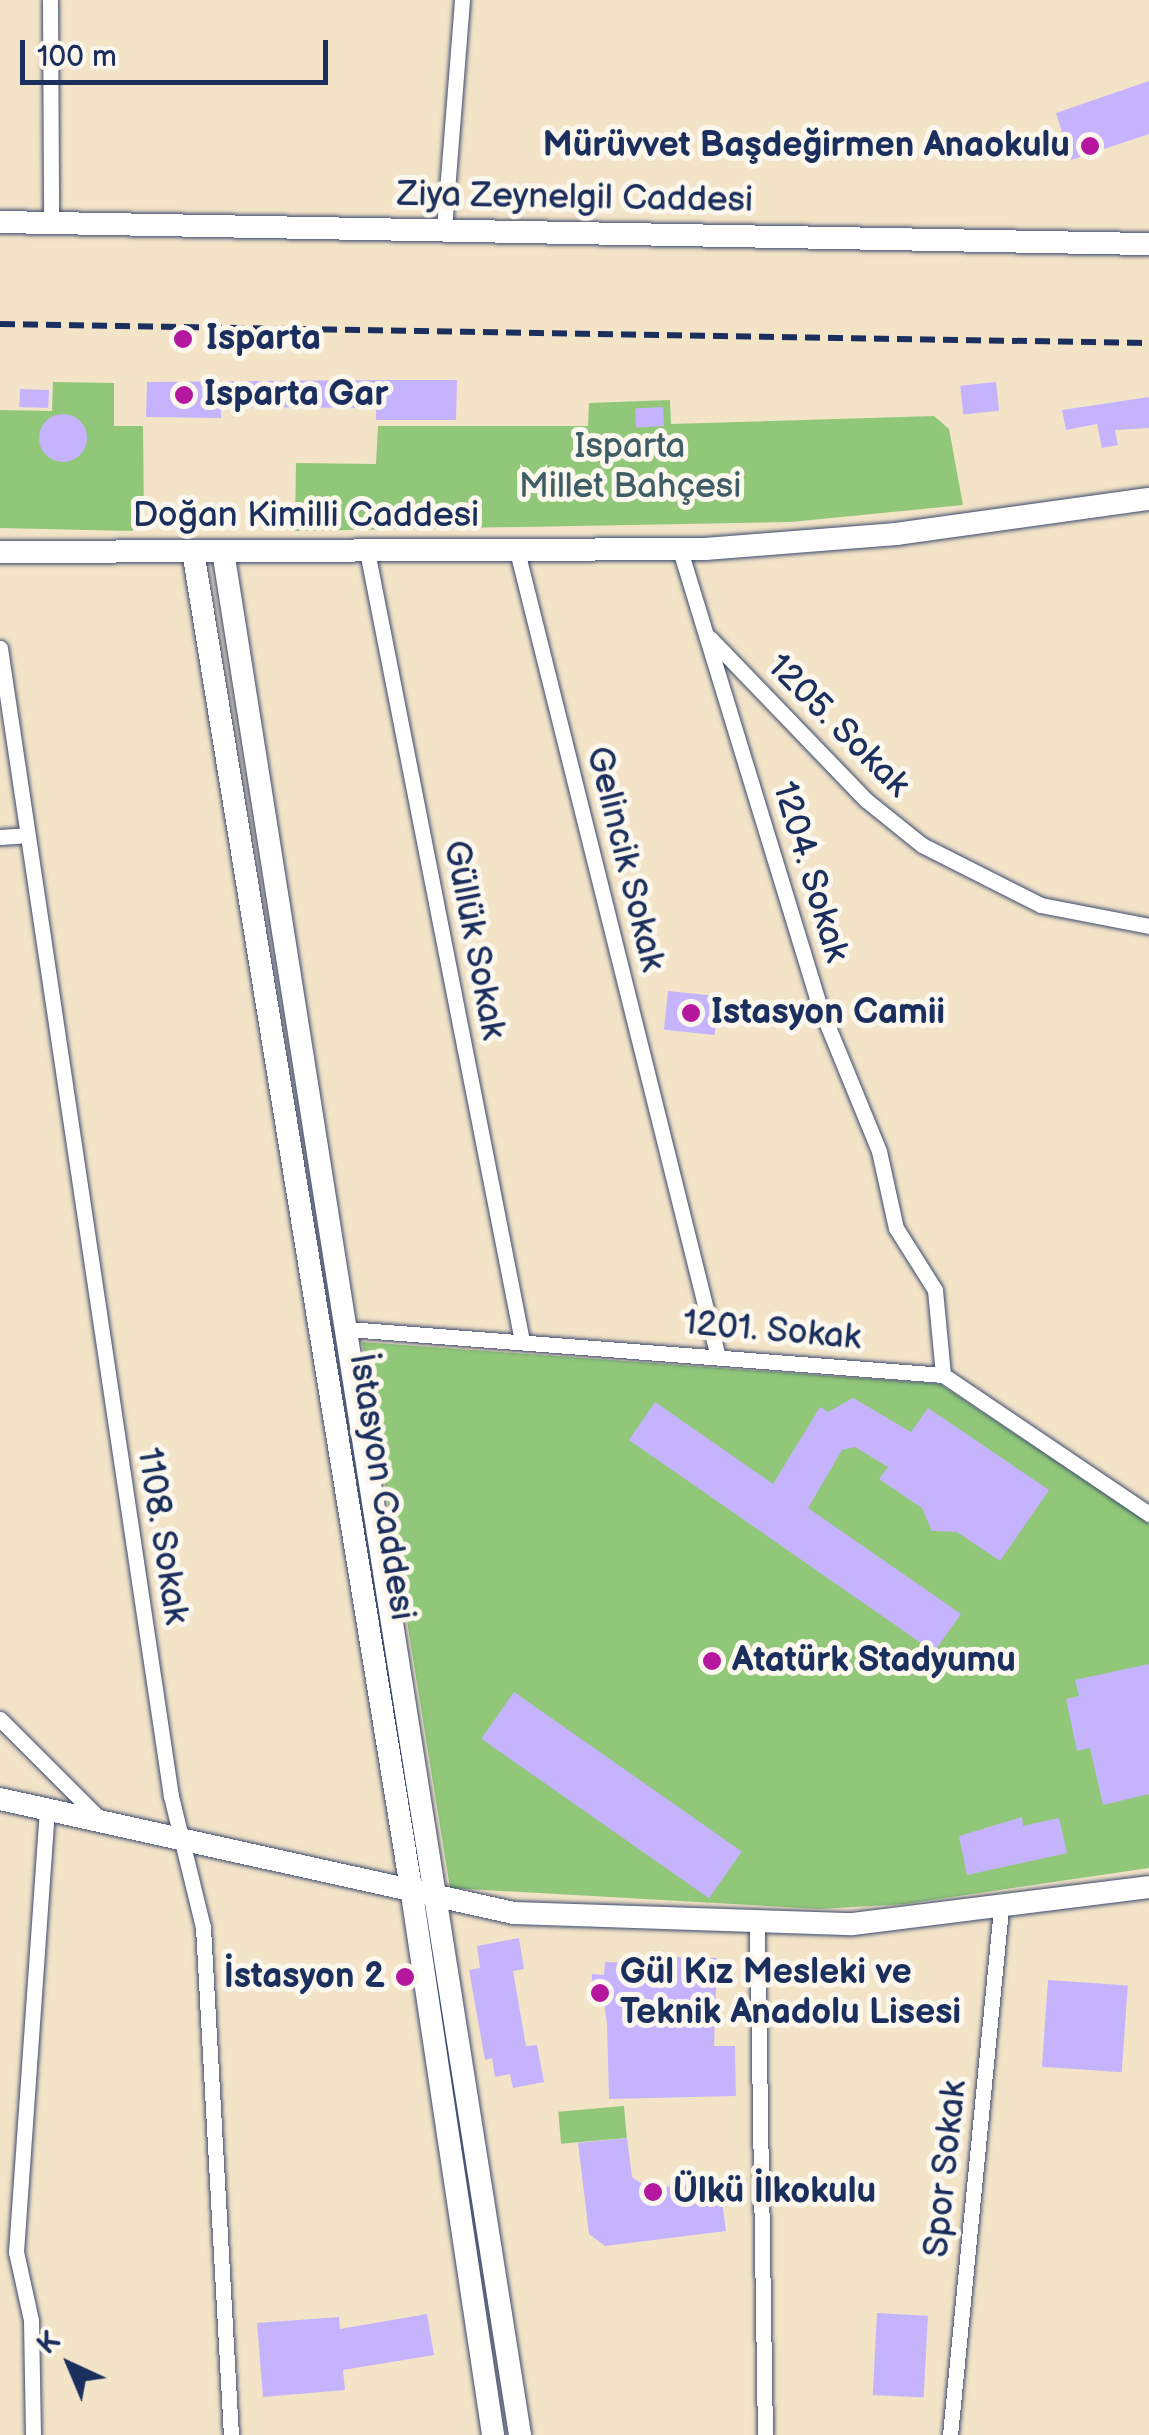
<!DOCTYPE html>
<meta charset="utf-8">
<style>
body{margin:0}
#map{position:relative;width:1149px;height:2435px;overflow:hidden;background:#f3e4c8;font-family:"Balsamiq Sans",sans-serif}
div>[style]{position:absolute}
.green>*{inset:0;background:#91c779;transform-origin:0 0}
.building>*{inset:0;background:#c5b4fd;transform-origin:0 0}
.round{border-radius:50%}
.roads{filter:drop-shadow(0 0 2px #3b4a6e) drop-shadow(0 0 2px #3b4a6e)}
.street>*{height:15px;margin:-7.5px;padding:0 7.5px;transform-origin:7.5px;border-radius:7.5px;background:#fff}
.secondary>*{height:22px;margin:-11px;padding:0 11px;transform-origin:11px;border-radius:11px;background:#fff}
.rail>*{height:6px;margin-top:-3px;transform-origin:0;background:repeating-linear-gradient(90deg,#1b2f5e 0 15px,transparent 0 23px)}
.dots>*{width:28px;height:28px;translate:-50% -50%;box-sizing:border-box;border:5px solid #fbf7ec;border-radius:50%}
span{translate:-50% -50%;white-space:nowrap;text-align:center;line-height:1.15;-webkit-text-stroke:10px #fbf7ec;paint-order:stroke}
.poi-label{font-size:35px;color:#1b2f5e;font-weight:700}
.right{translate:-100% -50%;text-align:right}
.left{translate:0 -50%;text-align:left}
.street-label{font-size:35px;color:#1b2f5e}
.park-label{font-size:35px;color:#3e5d66}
.north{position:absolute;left:20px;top:2315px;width:100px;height:100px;-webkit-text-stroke:8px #fbf7ec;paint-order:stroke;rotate:316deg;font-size:28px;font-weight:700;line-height:40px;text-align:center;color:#1b2f5e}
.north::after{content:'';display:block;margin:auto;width:35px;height:45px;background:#1b2f5e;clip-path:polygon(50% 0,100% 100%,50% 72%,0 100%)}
.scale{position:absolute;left:20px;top:40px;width:308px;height:45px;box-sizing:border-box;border:5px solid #1b2f5e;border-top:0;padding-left:12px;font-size:30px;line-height:35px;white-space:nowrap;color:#1b2f5e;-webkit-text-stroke:8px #fbf7ec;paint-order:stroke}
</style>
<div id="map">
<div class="green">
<i style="clip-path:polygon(53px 382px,114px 383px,114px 426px,143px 426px,144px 519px,132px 531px,0 528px,0 410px,52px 411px)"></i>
<i style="clip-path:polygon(670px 400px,671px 424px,934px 416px,949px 429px,963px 505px,791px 522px,295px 531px,296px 463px,376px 464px,378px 426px,588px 426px,589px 403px)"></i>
<i style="clip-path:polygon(362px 1342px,940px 1384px,1149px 1523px,1149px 1868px,905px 1904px,820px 1909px,450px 1888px)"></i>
<i style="left:624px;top:2106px;width:32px;height:66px;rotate:85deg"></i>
</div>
<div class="building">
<i style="clip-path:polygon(1149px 81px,1149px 134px,1071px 160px,1056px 113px)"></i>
<i style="clip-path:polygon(377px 380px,457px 380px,456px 420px,376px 420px,376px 408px,221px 407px,221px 418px,146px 417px,147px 382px)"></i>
<i style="left:996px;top:382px;width:29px;height:36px;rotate:84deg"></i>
<i style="left:20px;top:389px;width:29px;height:18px;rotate:2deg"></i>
<i style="clip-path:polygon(1149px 397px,1149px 428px,1115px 430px,1118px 445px,1102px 448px,1097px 424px,1066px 430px,1062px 410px)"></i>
<i style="left:663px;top:407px;width:19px;height:28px;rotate:87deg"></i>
<i class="round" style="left:39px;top:414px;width:48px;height:48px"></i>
<i style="left:668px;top:991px;width:51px;height:39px;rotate:6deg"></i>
<i style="clip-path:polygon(853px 1398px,911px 1432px,928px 1408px,1049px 1490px,1000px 1561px,957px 1532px,932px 1531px,922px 1508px,879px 1479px,888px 1467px,855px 1447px,842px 1450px,808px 1508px,961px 1614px,934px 1652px,629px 1440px,655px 1402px,773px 1484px,820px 1407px,828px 1412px)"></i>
<i style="clip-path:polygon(1149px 1664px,1149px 1794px,1103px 1805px,1090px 1748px,1077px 1751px,1066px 1699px,1079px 1696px,1075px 1680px)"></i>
<i style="left:514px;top:1692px;width:278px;height:57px;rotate:35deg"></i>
<i style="clip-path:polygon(1022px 1817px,1023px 1826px,1059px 1818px,1067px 1853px,967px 1875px,959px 1836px)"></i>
<i style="clip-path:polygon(519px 1938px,524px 1969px,513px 1971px,526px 2046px,537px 2045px,544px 2082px,513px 2088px,510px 2074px,495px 2077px,492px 2058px,485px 2060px,469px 1970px,480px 1968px,477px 1946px)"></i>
<i style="clip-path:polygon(674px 1957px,717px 1958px,714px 2046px,735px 2046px,736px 2096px,609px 2099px,607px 2023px,604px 2004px,591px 2004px,592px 1974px,604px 1975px,605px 1962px,642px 1963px,642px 1980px,674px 1981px)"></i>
<i style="left:1048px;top:1980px;width:80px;height:87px;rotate:4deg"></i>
<i style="clip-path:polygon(627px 2138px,632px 2177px,649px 2189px,707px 2182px,709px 2195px,721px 2194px,726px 2231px,605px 2246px,589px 2234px,578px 2143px)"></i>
<i style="left:877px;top:2313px;width:51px;height:82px;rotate:3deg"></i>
<i style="clip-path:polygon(427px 2314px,434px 2355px,343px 2370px,345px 2390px,263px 2397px,257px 2323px,339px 2317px,340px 2329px)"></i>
</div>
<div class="roads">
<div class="street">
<i style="left:50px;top:0;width:223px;rotate:89.7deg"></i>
<i style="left:444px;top:229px;width:230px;rotate:-85.5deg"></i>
<i style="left:680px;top:550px;width:478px;rotate:73deg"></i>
<i style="left:820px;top:1007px;width:156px;rotate:67.7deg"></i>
<i style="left:879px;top:1151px;width:79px;rotate:77.6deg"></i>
<i style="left:896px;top:1228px;width:73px;rotate:57.8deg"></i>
<i style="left:935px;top:1290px;width:85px;rotate:84.6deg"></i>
<i style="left:367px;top:551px;width:805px;rotate:78.9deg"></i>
<i style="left:517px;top:551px;width:831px;rotate:76deg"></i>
<i style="left:710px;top:638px;width:225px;rotate:46.1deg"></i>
<i style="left:866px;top:800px;width:72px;rotate:38.8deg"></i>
<i style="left:922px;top:845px;width:133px;rotate:26.8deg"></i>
<i style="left:1041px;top:905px;width:110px;rotate:11deg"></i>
<i style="left:0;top:648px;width:1161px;rotate:81.53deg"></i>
<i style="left:171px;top:1796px;width:135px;rotate:76.3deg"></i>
<i style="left:203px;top:1927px;width:509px;rotate:86.85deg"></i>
<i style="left:0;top:837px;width:26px;rotate:-4deg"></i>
<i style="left:348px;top:1329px;width:597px;rotate:4.42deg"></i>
<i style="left:943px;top:1375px;width:249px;rotate:34deg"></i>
<i style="left:0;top:1719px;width:140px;rotate:45deg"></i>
<i style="left:757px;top:1922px;width:513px;rotate:89.11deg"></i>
<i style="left:33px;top:2435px;width:115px;rotate:-91deg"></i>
<i style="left:31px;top:2320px;width:70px;rotate:-102.4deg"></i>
<i style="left:16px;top:2252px;width:445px;rotate:-86deg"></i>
<i style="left:950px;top:2435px;width:529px;rotate:-84.47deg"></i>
</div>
<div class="secondary">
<i style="left:0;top:222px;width:1149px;rotate:1.1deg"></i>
<i style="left:193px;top:551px;width:1361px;rotate:80.74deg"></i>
<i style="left:412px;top:1894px;width:547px;rotate:81.48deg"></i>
<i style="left:223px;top:551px;width:1907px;rotate:81.04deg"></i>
<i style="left:0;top:552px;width:705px;rotate:-0.24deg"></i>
<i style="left:705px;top:549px;width:192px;rotate:-4.5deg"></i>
<i style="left:896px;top:534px;width:255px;rotate:-7.9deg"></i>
<i style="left:0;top:1799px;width:526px;rotate:12.51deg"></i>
<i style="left:514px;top:1913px;width:339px;rotate:1.9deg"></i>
<i style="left:853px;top:1924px;width:298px;rotate:-7.1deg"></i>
</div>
</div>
<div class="rail">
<i style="left:0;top:324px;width:1147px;rotate:0.95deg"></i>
</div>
<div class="dots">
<i style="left:1090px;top:146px;background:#b5179e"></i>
<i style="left:183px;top:339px;background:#b5179e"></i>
<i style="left:184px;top:395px;background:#b5179e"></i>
<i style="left:691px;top:1013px;background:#b5179e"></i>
<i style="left:712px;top:1661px;background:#b5179e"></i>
<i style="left:405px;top:1977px;background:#b5179e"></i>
<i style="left:600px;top:1993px;background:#b5179e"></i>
<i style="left:653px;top:2192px;background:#b5179e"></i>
</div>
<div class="poi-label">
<span class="right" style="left:1070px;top:146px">Mürüvvet Başdeğirmen Anaokulu</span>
<span class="left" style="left:206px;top:339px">Isparta</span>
<span class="left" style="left:204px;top:395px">Isparta Gar</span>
<span class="left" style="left:711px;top:1013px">Istasyon Camii</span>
<span class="left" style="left:732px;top:1661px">Atatürk Stadyumu</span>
<span class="left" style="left:620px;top:1993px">Gül Kız Mesleki ve<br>Teknik Anadolu Lisesi</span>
<span class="right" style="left:385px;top:1977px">İstasyon 2</span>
<span class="left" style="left:673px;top:2192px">Ülkü İlkokulu</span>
</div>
<div class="street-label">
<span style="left:575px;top:198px;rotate:1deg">Ziya Zeynelgil Caddesi</span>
<span style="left:306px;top:516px">Doğan Kimilli Caddesi</span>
<span style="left:838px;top:726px;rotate:45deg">1205. Sokak</span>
<span style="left:625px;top:859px;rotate:76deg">Gelincik Sokak</span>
<span style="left:810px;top:872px;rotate:73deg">1204. Sokak</span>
<span style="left:474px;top:940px;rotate:79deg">Güllük Sokak</span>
<span style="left:772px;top:1331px;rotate:5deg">1201. Sokak</span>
<span style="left:381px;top:1487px;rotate:81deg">İstasyon Caddesi</span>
<span style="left:162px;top:1536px;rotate:81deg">1108. Sokak</span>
<span style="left:946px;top:2169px;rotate:-84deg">Spor Sokak</span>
</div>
<div class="park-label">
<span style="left:630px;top:467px">Isparta<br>Millet Bahçesi</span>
</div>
<div class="north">K</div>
<div class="scale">100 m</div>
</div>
